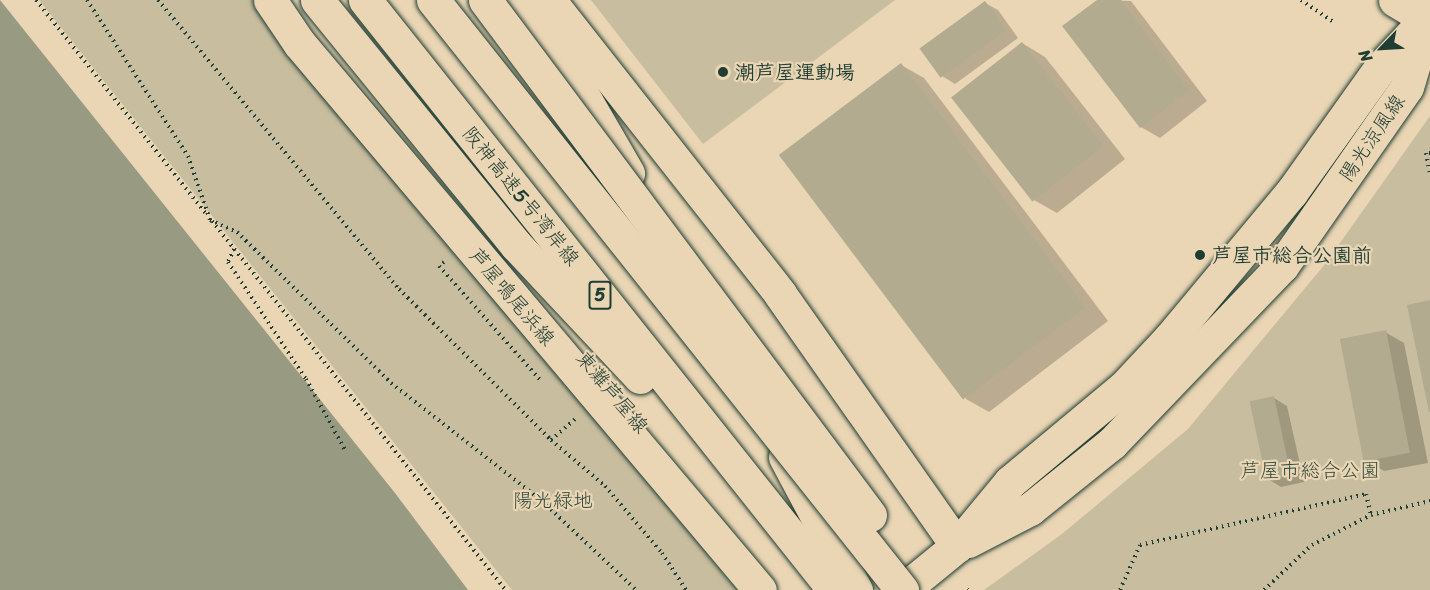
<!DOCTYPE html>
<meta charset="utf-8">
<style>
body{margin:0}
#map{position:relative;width:1430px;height:590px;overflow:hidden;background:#ead6b4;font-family:Sriracha,"Klee One",sans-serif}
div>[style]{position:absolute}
.green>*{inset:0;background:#c9bd9f}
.water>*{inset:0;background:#999a82}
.shadow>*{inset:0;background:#0003}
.building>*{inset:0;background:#b2ab90;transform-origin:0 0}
.path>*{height:4px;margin-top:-2px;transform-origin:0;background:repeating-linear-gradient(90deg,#1f3d34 0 1.5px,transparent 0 6px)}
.roads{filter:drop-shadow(0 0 2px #1f3d34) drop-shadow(0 0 2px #1f3d34)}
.secondary>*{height:33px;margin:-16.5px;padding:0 16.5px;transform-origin:16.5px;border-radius:16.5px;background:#ead6b4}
.highway>*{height:33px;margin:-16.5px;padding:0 16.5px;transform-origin:16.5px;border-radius:16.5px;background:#ead6b4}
.bridges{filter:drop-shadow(0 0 2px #1f3d34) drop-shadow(0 0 2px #1f3d34)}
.highway-bridge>*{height:33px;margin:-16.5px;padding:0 16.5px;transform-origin:16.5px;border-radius:16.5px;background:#ead6b4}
.dots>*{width:16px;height:16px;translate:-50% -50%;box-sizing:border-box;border:3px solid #ead6b4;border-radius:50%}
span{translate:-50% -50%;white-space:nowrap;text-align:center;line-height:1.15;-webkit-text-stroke:4.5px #ead6b4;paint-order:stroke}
.shield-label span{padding:2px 4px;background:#ead6b4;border:2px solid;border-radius:4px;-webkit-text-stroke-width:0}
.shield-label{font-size:18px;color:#1f3d34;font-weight:700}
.poi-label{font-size:20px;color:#1f3d34;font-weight:700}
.left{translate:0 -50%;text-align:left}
.street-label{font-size:20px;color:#1f3d34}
.park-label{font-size:20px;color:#304a3f}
.north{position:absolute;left:1352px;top:18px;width:60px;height:60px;-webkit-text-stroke:4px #ead6b4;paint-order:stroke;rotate:245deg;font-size:16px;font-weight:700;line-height:24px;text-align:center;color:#1f3d34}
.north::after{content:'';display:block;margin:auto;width:21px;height:27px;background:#1f3d34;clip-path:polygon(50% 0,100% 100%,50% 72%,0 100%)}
</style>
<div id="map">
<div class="green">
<i style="clip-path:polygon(39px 0,262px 0,737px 590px,512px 590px)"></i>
<i style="clip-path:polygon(591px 0,895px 0,703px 144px)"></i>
<i style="clip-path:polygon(1430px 116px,1430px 590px,984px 590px,1062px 534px,1188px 429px,1325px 264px)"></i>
</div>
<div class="water">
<i style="clip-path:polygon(0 0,395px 493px,468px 590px,0 590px)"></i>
</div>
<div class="shadow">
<i style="clip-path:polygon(1099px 0,1131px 1px,1207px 101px,1160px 138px,1141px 127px)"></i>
<i style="clip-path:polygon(985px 3px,998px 10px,1018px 38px,955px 84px,942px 76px)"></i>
<i style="clip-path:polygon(1022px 43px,1045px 57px,1125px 159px,1057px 213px,1034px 200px)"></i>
<i style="clip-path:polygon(901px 65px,924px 78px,1108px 321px,989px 412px,966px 399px)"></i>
<i style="clip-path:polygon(1385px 332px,1404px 343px,1428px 463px,1384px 471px,1365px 460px)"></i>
<i style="clip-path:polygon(1274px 398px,1287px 406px,1304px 482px,1281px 487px,1268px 479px)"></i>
</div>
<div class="building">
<i style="clip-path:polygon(1097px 0,1121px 0,1189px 90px,1140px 128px,1062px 26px)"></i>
<i style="left:985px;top:1px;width:36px;height:81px;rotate:54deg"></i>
<i style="left:1022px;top:42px;width:132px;height:90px;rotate:52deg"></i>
<i style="left:901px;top:63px;width:306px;height:153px;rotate:53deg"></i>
<i style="clip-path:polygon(1430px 300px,1430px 412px,1429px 412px,1407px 305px)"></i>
<i style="left:1386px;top:330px;width:125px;height:47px;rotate:79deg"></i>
<i style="left:1274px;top:396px;width:81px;height:25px;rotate:78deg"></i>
</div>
<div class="path">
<i style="left:36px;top:0;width:275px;rotate:51.5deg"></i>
<i style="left:87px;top:0;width:186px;rotate:57.1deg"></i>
<i style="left:188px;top:156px;width:68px;rotate:71deg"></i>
<i style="left:210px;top:220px;width:30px;rotate:24deg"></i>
<i style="left:237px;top:232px;width:216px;rotate:44.4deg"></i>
<i style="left:391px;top:383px;width:192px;rotate:38deg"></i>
<i style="left:542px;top:501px;width:129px;rotate:43.4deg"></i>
<i style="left:158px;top:0;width:376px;rotate:50.2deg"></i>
<i style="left:399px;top:289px;width:214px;rotate:44.8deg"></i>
<i style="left:551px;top:440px;width:71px;rotate:40.4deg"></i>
<i style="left:605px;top:486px;width:88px;rotate:49.6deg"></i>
<i style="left:662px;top:553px;width:44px;rotate:57deg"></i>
<i style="left:1301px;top:0;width:41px;rotate:34.1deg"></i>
<i style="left:1430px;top:153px;width:4px;rotate:180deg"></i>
<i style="left:1426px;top:153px;width:20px;rotate:79deg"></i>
<i style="left:212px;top:221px;width:471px;rotate:51.5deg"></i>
<i style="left:234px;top:249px;width:14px;rotate:115deg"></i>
<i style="left:228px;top:262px;width:141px;rotate:56.3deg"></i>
<i style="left:306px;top:379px;width:81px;rotate:61.2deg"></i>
<i style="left:444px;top:262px;width:6px;rotate:141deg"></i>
<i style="left:439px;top:266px;width:154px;rotate:48.4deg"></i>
<i style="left:551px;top:440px;width:32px;rotate:-41deg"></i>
<i style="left:967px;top:589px;width:1px;rotate:45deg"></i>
<i style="left:1120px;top:590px;width:49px;rotate:-66deg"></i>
<i style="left:1140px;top:545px;width:232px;rotate:-12.7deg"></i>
<i style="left:1366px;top:494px;width:22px;rotate:77deg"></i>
<i style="left:1371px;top:515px;width:61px;rotate:-13.3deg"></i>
<i style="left:1264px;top:590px;width:66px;rotate:-43.2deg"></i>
<i style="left:1312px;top:545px;width:66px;rotate:-27deg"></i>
</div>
<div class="roads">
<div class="secondary">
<i style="left:270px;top:0;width:52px;rotate:56deg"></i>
<i style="left:299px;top:43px;width:715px;rotate:49.88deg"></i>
<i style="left:518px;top:0;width:103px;rotate:55.2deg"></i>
<i style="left:577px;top:85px;width:102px;rotate:59.9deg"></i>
<i style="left:549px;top:0;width:374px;rotate:51.8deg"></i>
<i style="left:780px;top:294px;width:308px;rotate:54.9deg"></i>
<i style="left:1395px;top:0;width:41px;rotate:31deg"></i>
<i style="left:785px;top:457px;width:151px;rotate:61.9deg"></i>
<i style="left:968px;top:541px;width:70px;rotate:-27.3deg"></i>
<i style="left:1030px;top:509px;width:105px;rotate:-38.8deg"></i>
<i style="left:1112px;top:443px;width:245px;rotate:-46.2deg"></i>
<i style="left:1282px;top:266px;width:218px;rotate:-55.1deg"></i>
<i style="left:1407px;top:87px;width:66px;rotate:-73.2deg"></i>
<i style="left:903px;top:590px;width:70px;rotate:-39.2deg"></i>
<i style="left:957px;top:546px;width:83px;rotate:-50.4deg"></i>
<i style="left:1010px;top:482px;width:148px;rotate:-39.8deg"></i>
<i style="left:1124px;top:387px;width:67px;rotate:-46.8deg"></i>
<i style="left:1170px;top:338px;width:189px;rotate:-50.2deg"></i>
<i style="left:1291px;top:193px;width:153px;rotate:-54.5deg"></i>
<i style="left:1380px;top:68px;width:73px;rotate:-46.7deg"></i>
</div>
<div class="highway">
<i style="left:317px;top:0;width:316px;rotate:50.9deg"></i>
<i style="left:516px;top:245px;width:181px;rotate:46.8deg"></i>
<i style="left:365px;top:0;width:754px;rotate:51.52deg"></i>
</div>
</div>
<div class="bridges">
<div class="highway-bridge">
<i style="left:433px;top:0;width:754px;rotate:51.52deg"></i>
<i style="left:485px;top:0;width:643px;rotate:53.22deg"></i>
</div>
</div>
<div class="dots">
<i style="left:723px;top:72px;background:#1f3d34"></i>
<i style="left:1200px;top:255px;background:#1f3d34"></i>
</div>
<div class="shield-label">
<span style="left:600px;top:295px">5</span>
</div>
<div class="poi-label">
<span class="left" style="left:735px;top:72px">潮芦屋運動場</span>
<span class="left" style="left:1212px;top:255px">芦屋市総合公園前</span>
</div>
<div class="street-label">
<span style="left:1372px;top:138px;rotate:-56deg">陽光涼風線</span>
<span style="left:521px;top:196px;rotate:51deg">阪神高速5号湾岸線</span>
<span style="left:512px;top:297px;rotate:50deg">芦屋鳴尾浜線</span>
<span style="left:612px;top:392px;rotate:50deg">東灘芦屋線</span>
</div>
<div class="park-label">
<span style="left:1310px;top:470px">芦屋市総合公園</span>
<span style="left:553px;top:500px">陽光緑地</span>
</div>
<div class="north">N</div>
</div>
